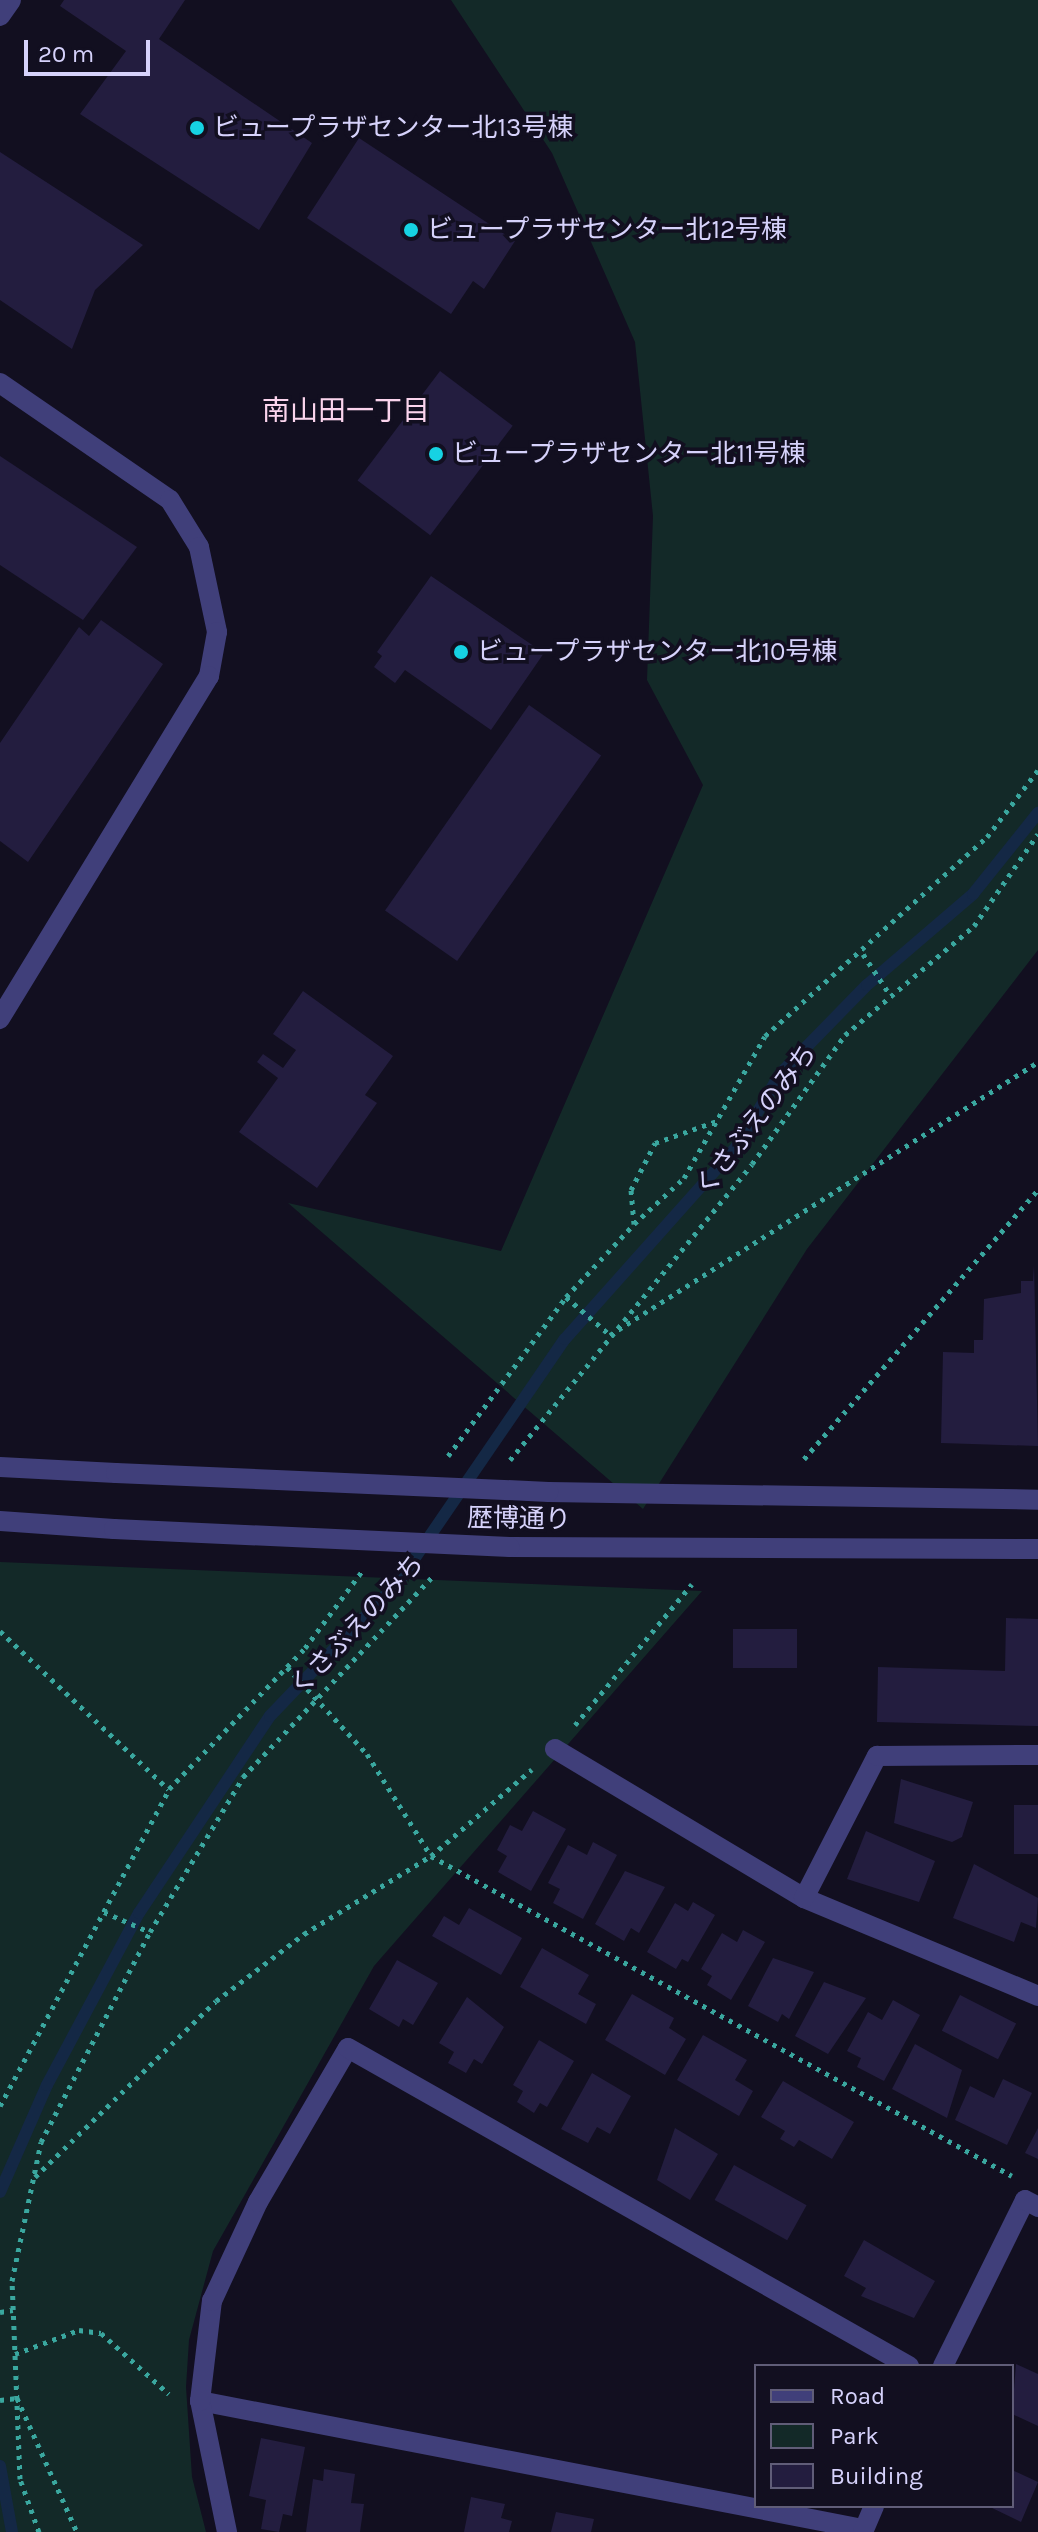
<!DOCTYPE html>
<meta charset="utf-8">
<style>
body{margin:0}
#map{position:relative;width:1038px;height:2532px;overflow:hidden;background:#120f20;font-family:Karla,"Noto Sans JP",sans-serif}
div>[style]{position:absolute}
.green>*{inset:0;background:#132928}
.stream>*{height:12px;margin:-6px;padding:0 6px;transform-origin:6px;border-radius:6px;background:#142845}
.building>*{inset:0;background:#231d3f;transform-origin:0 0}
.path>*{height:5px;margin-top:-2.5px;transform-origin:0;background:repeating-linear-gradient(90deg,#3aa79f 0 4px,transparent 0 10px)}
.service>*{height:20px;margin:-10px;padding:0 10px;transform-origin:10px;border-radius:10px;background:#403f7a}
.minor>*{height:20px;margin:-10px;padding:0 10px;transform-origin:10px;border-radius:10px;background:#403f7a}
.tertiary>*{height:20px;margin:-10px;padding:0 10px;transform-origin:10px;border-radius:10px;background:#403f7a}
.tertiary-bridge>*{height:20px;margin:-10px;padding:0 10px;transform-origin:10px;border-radius:10px;background:#403f7a}
.dots>*{width:22px;height:22px;translate:-50% -50%;box-sizing:border-box;border:4px solid #120f20;border-radius:50%}
span{translate:-50% -50%;white-space:nowrap;text-align:center;line-height:1.15;-webkit-text-stroke:7px #120f20;paint-order:stroke}
.poi-label{font-size:26px;color:#d6d2fb}
.left{translate:0 -50%;text-align:left}
.street-label{font-size:26px;color:#d6d2fb}
.neighbourhood-label{font-size:28px;color:#fbd4ed}
.legend{position:absolute;left:754px;top:2364px;width:260px;height:144px;box-sizing:border-box;background:#120f20;border:2px solid #605d78;margin:0;padding:10px 14px;list-style:none;font-size:24px;color:#d6d2fb}
.legend li{display:flex;align-items:center;gap:16px;height:40px}
.legend b{width:40px;border:2px solid #605d78}
.scale{position:absolute;left:24px;top:40px;width:126px;height:36px;box-sizing:border-box;border:4px solid #d6d2fb;border-top:0;padding-left:10px;font-size:24px;line-height:28px;white-space:nowrap;color:#d6d2fb;-webkit-text-stroke:6px #120f20;paint-order:stroke}
</style>
<div id="map">
<div class="green">
<i style="clip-path:polygon(451px 0,1038px 0,1038px 950px,807px 1249px,643px 1509px,288px 1203px,501px 1251px,703px 785px,647px 680px,653px 516px,635px 342px,552px 153px)"></i>
<i style="clip-path:polygon(0 1562px,702px 1591px,374px 1966px,213px 2251px,189px 2340px,186px 2387px,192px 2477px,206px 2532px,0 2532px)"></i>
</div>
<div class="stream">
<i style="left:0;top:2192px;width:117px;rotate:-66.3deg"></i>
<i style="left:47px;top:2085px;width:195px;rotate:-61.9deg"></i>
<i style="left:139px;top:1913px;width:237px;rotate:-56.4deg"></i>
<i style="left:270px;top:1716px;width:187px;rotate:-46.3deg"></i>
<i style="left:399px;top:1581px;width:293px;rotate:-55.6deg"></i>
<i style="left:565px;top:1339px;width:260px;rotate:-48.3deg"></i>
<i style="left:738px;top:1145px;width:82px;rotate:-59.4deg"></i>
<i style="left:780px;top:1074px;width:124px;rotate:-45.7deg"></i>
<i style="left:867px;top:985px;width:140px;rotate:-40.6deg"></i>
<i style="left:973px;top:894px;width:104px;rotate:-51.3deg"></i>
<i style="left:0;top:2466px;width:67px;rotate:79.7deg"></i>
</div>
<div class="building">
<i style="clip-path:polygon(64px 0,185px 0,159px 39px,312px 143px,259px 230px,80px 114px,126px 51px,60px 6px)"></i>
<i style="clip-path:polygon(359px 138px,515px 241px,484px 289px,473px 281px,451px 314px,307px 218px)"></i>
<i style="clip-path:polygon(0 152px,143px 245px,95px 290px,72px 349px,0 300px)"></i>
<i style="left:440px;top:371px;width:91px;height:137px;rotate:37deg"></i>
<i style="clip-path:polygon(0 456px,137px 547px,83px 620px,0 565px)"></i>
<i style="clip-path:polygon(431px 576px,544px 653px,491px 730px,405px 670px,395px 683px,374px 667px,382px 656px,377px 652px)"></i>
<i style="clip-path:polygon(101px 620px,163px 664px,28px 862px,0 841px,0 743px,79px 627px,89px 636px)"></i>
<i style="left:529px;top:705px;width:88px;height:251px;rotate:35deg"></i>
<i style="clip-path:polygon(303px 991px,393px 1056px,365px 1095px,377px 1103px,317px 1188px,239px 1132px,278px 1078px,257px 1062px,263px 1054px,283px 1068px,296px 1050px,273px 1034px)"></i>
<i style="clip-path:polygon(1034px 1265px,1038px 1446px,941px 1443px,943px 1352px,974px 1353px,974px 1340px,983px 1340px,984px 1299px,1021px 1293px,1021px 1281px,1033px 1281px)"></i>
<i style="clip-path:polygon(1006px 1618px,1038px 1619px,1038px 1726px,877px 1722px,878px 1667px,1005px 1671px)"></i>
<i style="left:733px;top:1629px;width:64px;height:39px"></i>
<i style="clip-path:polygon(901px 1779px,973px 1802px,962px 1837px,952px 1842px,894px 1823px)"></i>
<i style="left:1014px;top:1805px;width:24px;height:49px"></i>
<i style="clip-path:polygon(533px 1811px,566px 1829px,531px 1891px,498px 1872px,507px 1856px,497px 1850px,510px 1825px,522px 1831px)"></i>
<i style="clip-path:polygon(866px 1831px,935px 1861px,919px 1902px,847px 1879px)"></i>
<i style="clip-path:polygon(593px 1842px,617px 1855px,583px 1919px,553px 1903px,560px 1889px,548px 1883px,568px 1845px,587px 1855px)"></i>
<i style="clip-path:polygon(974px 1864px,1038px 1898px,1036px 1928px,1021px 1922px,1014px 1942px,953px 1918px)"></i>
<i style="clip-path:polygon(625px 1871px,665px 1887px,639px 1933px,631px 1928px,624px 1941px,595px 1924px)"></i>
<i style="clip-path:polygon(693px 1902px,715px 1915px,688px 1962px,682px 1959px,676px 1969px,647px 1952px,675px 1903px,688px 1911px)"></i>
<i style="clip-path:polygon(469px 1908px,522px 1938px,501px 1975px,432px 1936px,444px 1916px,459px 1925px)"></i>
<i style="clip-path:polygon(743px 1930px,765px 1942px,731px 2000px,707px 1985px,712px 1976px,701px 1969px,722px 1933px,737px 1942px)"></i>
<i style="clip-path:polygon(542px 1948px,589px 1975px,578px 1994px,596px 2004px,586px 2024px,520px 1987px)"></i>
<i style="clip-path:polygon(773px 1958px,814px 1972px,789px 2019px,782px 2014px,778px 2022px,748px 2006px)"></i>
<i style="clip-path:polygon(397px 1960px,438px 1983px,413px 2025px,403px 2019px,399px 2027px,369px 2009px)"></i>
<i style="clip-path:polygon(824px 1982px,866px 1998px,828px 2054px,795px 2036px)"></i>
<i style="clip-path:polygon(632px 1994px,674px 2018px,669px 2028px,686px 2039px,665px 2075px,605px 2040px)"></i>
<i style="left:960px;top:1995px;width:63px;height:40px;rotate:27deg"></i>
<i style="clip-path:polygon(467px 1997px,504px 2027px,482px 2064px,474px 2059px,466px 2073px,448px 2063px,454px 2052px,439px 2043px)"></i>
<i style="clip-path:polygon(893px 2000px,920px 2015px,884px 2081px,857px 2067px,861px 2058px,847px 2051px,868px 2012px,882px 2020px)"></i>
<i style="clip-path:polygon(703px 2035px,747px 2060px,735px 2080px,753px 2091px,739px 2116px,677px 2080px)"></i>
<i style="clip-path:polygon(539px 2040px,574px 2061px,547px 2107px,540px 2103px,534px 2113px,517px 2102px,523px 2091px,513px 2085px)"></i>
<i style="clip-path:polygon(915px 2044px,962px 2070px,947px 2118px,892px 2089px)"></i>
<i style="clip-path:polygon(592px 2073px,631px 2096px,610px 2134px,597px 2127px,588px 2143px,561px 2129px)"></i>
<i style="clip-path:polygon(1003px 2079px,1032px 2093px,1007px 2145px,955px 2120px,970px 2086px,994px 2098px)"></i>
<i style="clip-path:polygon(783px 2081px,854px 2122px,832px 2159px,799px 2140px,794px 2147px,780px 2139px,785px 2131px,761px 2117px)"></i>
<i style="clip-path:polygon(675px 2128px,718px 2154px,690px 2200px,657px 2180px)"></i>
<i style="clip-path:polygon(1038px 2128px,1038px 2159px,1025px 2153px)"></i>
<i style="left:734px;top:2165px;width:83px;height:40px;rotate:29deg"></i>
<i style="clip-path:polygon(864px 2240px,935px 2281px,914px 2318px,861px 2296px,866px 2288px,844px 2276px)"></i>
<i style="clip-path:polygon(1016px 2364px,1038px 2374px,1038px 2426px,1012px 2414px)"></i>
<i style="clip-path:polygon(261px 2438px,305px 2447px,292px 2516px,283px 2514px,279px 2532px,261px 2529px,266px 2500px,249px 2496px)"></i>
<i style="clip-path:polygon(324px 2469px,355px 2474px,351px 2503px,364px 2504px,360px 2532px,306px 2532px,313px 2479px,323px 2481px)"></i>
<i style="clip-path:polygon(1012px 2470px,1038px 2482px,1021px 2522px,988px 2506px,1012px 2506px)"></i>
<i style="clip-path:polygon(471px 2497px,505px 2504px,501px 2518px,512px 2521px,509px 2532px,464px 2532px)"></i>
<i style="clip-path:polygon(556px 2512px,594px 2519px,591px 2532px,551px 2532px)"></i>
</div>
<div class="path">
<i style="left:863px;top:954px;width:49px;rotate:56.6deg"></i>
<i style="left:634px;top:1224px;width:68px;rotate:-42.6deg"></i>
<i style="left:684px;top:1178px;width:163px;rotate:-60.3deg"></i>
<i style="left:765px;top:1036px;width:298px;rotate:-41.9deg"></i>
<i style="left:987px;top:837px;width:84px;rotate:-52.7deg"></i>
<i style="left:566px;top:1297px;width:58px;rotate:40.8deg"></i>
<i style="left:610px;top:1335px;width:508px;rotate:-32.53deg"></i>
<i style="left:448px;top:1456px;width:198px;rotate:-53.4deg"></i>
<i style="left:566px;top:1297px;width:100px;rotate:-47deg"></i>
<i style="left:634px;top:1224px;width:34px;rotate:-95deg"></i>
<i style="left:631px;top:1190px;width:53px;rotate:-62.9deg"></i>
<i style="left:655px;top:1143px;width:69px;rotate:-19.5deg"></i>
<i style="left:804px;top:1459px;width:357px;rotate:-49deg"></i>
<i style="left:510px;top:1460px;width:382px;rotate:-50.7deg"></i>
<i style="left:752px;top:1164px;width:159px;rotate:-54.2deg"></i>
<i style="left:845px;top:1035px;width:169px;rotate:-40.2deg"></i>
<i style="left:974px;top:926px;width:112px;rotate:-55.2deg"></i>
<i style="left:0;top:1631px;width:231px;rotate:43.2deg"></i>
<i style="left:287px;top:1667px;width:118px;rotate:47.4deg"></i>
<i style="left:367px;top:1754px;width:120px;rotate:57.9deg"></i>
<i style="left:431px;top:1856px;width:663px;rotate:28.84deg"></i>
<i style="left:575px;top:1725px;width:183px;rotate:-50.3deg"></i>
<i style="left:104px;top:1912px;width:50px;rotate:23.5deg"></i>
<i style="left:0;top:2106px;width:359px;rotate:-61.9deg"></i>
<i style="left:169px;top:1789px;width:196px;rotate:-46deg"></i>
<i style="left:305px;top:1648px;width:97px;rotate:-53.4deg"></i>
<i style="left:35px;top:2177px;width:252px;rotate:-44.2deg"></i>
<i style="left:216px;top:2001px;width:111px;rotate:-37.3deg"></i>
<i style="left:304px;top:1934px;width:149px;rotate:-31.6deg"></i>
<i style="left:431px;top:1856px;width:133px;rotate:-40.7deg"></i>
<i style="left:0;top:2312px;width:13px;rotate:-9deg"></i>
<i style="left:15px;top:2354px;width:68px;rotate:-20.6deg"></i>
<i style="left:79px;top:2330px;width:22px;rotate:8deg"></i>
<i style="left:101px;top:2333px;width:91px;rotate:41.9deg"></i>
<i style="left:0;top:2400px;width:17px;rotate:-7deg"></i>
<i style="left:17px;top:2398px;width:147px;rotate:65.9deg"></i>
<i style="left:39px;top:2532px;width:56px;rotate:-109.7deg"></i>
<i style="left:20px;top:2479px;width:198px;rotate:-92.3deg"></i>
<i style="left:12px;top:2281px;width:142px;rotate:-78.2deg"></i>
<i style="left:41px;top:2142px;width:237px;rotate:-62.6deg"></i>
<i style="left:150px;top:1932px;width:181px;rotate:-59deg"></i>
<i style="left:243px;top:1777px;width:278px;rotate:-46.6deg"></i>
</div>
<div class="service">
<i style="left:0;top:16px;width:19px;rotate:-55deg"></i>
</div>
<div class="minor">
<i style="left:0;top:383px;width:206px;rotate:34.5deg"></i>
<i style="left:170px;top:500px;width:55px;rotate:58.3deg"></i>
<i style="left:199px;top:547px;width:87px;rotate:78deg"></i>
<i style="left:217px;top:632px;width:45px;rotate:100.3deg"></i>
<i style="left:209px;top:676px;width:402px;rotate:121.4deg"></i>
<i style="left:555px;top:1749px;width:290px;rotate:30.9deg"></i>
<i style="left:804px;top:1898px;width:254px;rotate:22.7deg"></i>
<i style="left:804px;top:1898px;width:160px;rotate:-62.8deg"></i>
<i style="left:877px;top:1756px;width:161px;rotate:-0.4deg"></i>
<i style="left:943px;top:2366px;width:185px;rotate:-63.7deg"></i>
<i style="left:1025px;top:2200px;width:15px;rotate:28deg"></i>
<i style="left:200px;top:2401px;width:675px;rotate:10.93deg"></i>
<i style="left:227px;top:2532px;width:134px;rotate:-101.6deg"></i>
<i style="left:200px;top:2401px;width:101px;rotate:-83.2deg"></i>
<i style="left:212px;top:2301px;width:109px;rotate:-65.1deg"></i>
<i style="left:258px;top:2202px;width:178px;rotate:-59.7deg"></i>
<i style="left:348px;top:2048px;width:645px;rotate:29.55deg"></i>
<i style="left:863px;top:2532px;width:28px;rotate:-67deg"></i>
</div>
<div class="tertiary">
<i style="left:0;top:1467px;width:116px;rotate:3deg"></i>
<i style="left:549px;top:1492px;width:489px;rotate:0.9deg"></i>
<i style="left:0;top:1521px;width:114px;rotate:4deg"></i>
<i style="left:510px;top:1547px;width:528px;rotate:0.22deg"></i>
</div>
<div class="tertiary-bridge">
<i style="left:116px;top:1473px;width:433px;rotate:2.5deg"></i>
<i style="left:114px;top:1529px;width:396px;rotate:2.6deg"></i>
</div>
<div class="dots">
<i style="left:197px;top:128px;background:#16d2e3"></i>
<i style="left:411px;top:230px;background:#16d2e3"></i>
<i style="left:436px;top:454px;background:#16d2e3"></i>
<i style="left:461px;top:652px;background:#16d2e3"></i>
</div>
<div class="poi-label">
<span class="left" style="left:213px;top:128px">ビュープラザセンター北13号棟</span>
<span class="left" style="left:427px;top:230px">ビュープラザセンター北12号棟</span>
<span class="left" style="left:452px;top:454px">ビュープラザセンター北11号棟</span>
<span class="left" style="left:477px;top:652px">ビュープラザセンター北10号棟</span>
</div>
<div class="street-label">
<span style="left:756px;top:1120px;rotate:-53deg">くさぶえのみち</span>
<span style="left:519px;top:1519px;rotate:1deg">歴博通り</span>
<span style="left:357px;top:1625px;rotate:-47deg">くさぶえのみち</span>
</div>
<div class="neighbourhood-label">
<span style="left:346px;top:411px">南山田一丁目</span>
</div>
<ul class="legend">
<li><b style="height:10px;background:#403f7a"></b>Road</li>
<li><b style="height:22px;background:#132928"></b>Park</li>
<li><b style="height:22px;background:#231d3f"></b>Building</li>
</ul>
<div class="scale">20 m</div>
</div>
